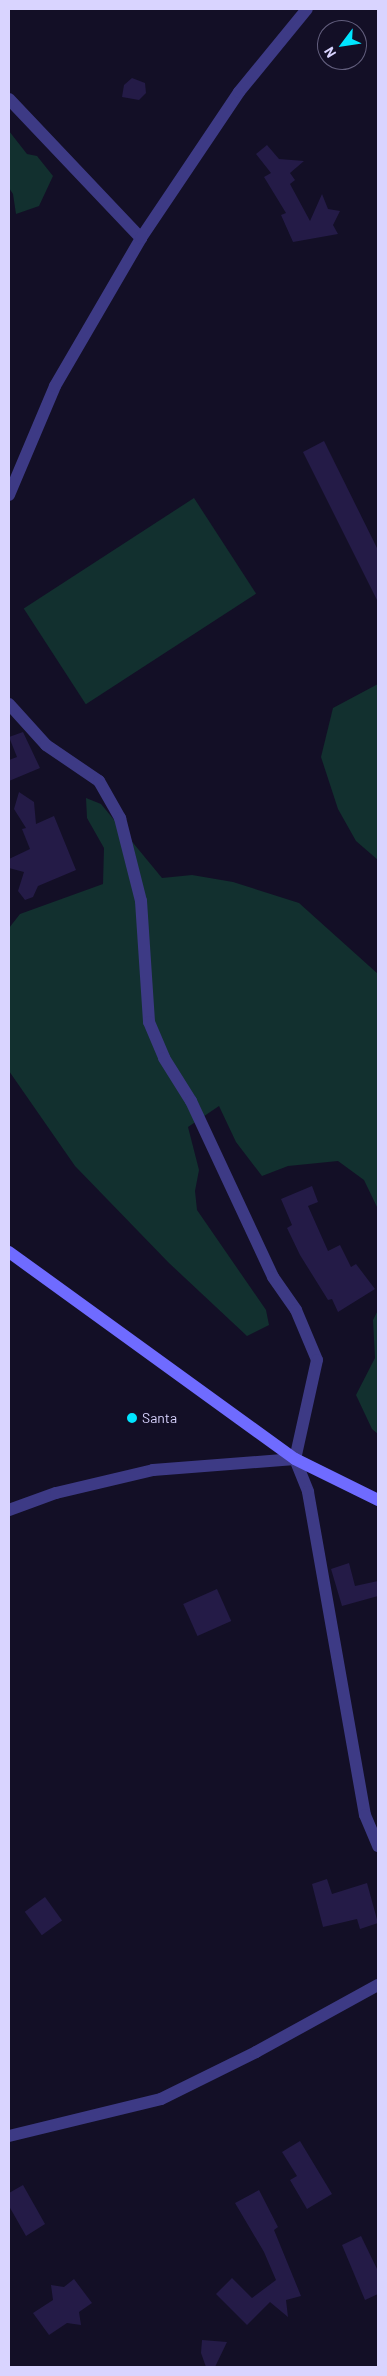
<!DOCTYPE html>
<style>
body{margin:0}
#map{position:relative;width:387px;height:2376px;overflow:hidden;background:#130f26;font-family:Barlow,sans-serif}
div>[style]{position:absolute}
.green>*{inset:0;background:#12302f;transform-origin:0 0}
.building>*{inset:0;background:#241b47;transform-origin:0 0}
.minor>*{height:12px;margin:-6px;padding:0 6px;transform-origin:6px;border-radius:6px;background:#3d3a85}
.secondary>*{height:12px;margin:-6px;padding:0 6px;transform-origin:6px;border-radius:6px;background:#6f6bff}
.dots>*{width:14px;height:14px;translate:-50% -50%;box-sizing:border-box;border:2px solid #130f26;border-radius:50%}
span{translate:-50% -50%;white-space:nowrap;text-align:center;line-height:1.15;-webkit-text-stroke:5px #130f26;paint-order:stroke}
.poi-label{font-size:14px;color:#d9d4ff}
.left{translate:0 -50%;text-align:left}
.frame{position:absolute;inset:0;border:10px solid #d9d4ff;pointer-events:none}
.north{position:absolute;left:317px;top:20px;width:50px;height:50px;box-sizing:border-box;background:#130f26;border:1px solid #625e7d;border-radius:50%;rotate:239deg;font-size:14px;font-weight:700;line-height:20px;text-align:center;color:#d9d4ff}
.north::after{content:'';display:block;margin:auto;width:18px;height:22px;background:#00e5ff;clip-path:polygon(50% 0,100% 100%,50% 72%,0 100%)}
</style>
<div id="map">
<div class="green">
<i style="clip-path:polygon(9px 131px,27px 154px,37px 156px,53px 176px,39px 206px,16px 214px,13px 194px,9px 188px)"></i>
<i style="left:194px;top:498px;width:114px;height:203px;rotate:57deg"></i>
<i style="clip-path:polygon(378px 684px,378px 860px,356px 841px,338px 809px,321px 757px,333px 708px)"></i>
<i style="clip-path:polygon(86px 798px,101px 804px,162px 878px,192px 875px,233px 882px,299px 903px,378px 974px,378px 1209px,364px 1180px,338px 1161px,288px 1166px,262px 1176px,236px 1142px,219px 1106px,188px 1127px,199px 1170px,195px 1191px,197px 1210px,266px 1310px,269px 1325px,247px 1336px,169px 1263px,75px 1166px,9px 1071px,9px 928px,20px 914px,103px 884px,104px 848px,87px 818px)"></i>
<i style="clip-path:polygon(378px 1310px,378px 1434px,372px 1429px,356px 1395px,375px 1358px,373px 1320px)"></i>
</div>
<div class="building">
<i style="clip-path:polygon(132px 78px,145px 83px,146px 93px,139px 100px,122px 97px,124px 85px)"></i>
<i style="clip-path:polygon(267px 145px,279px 159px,304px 161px,290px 173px,295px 180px,290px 184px,310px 221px,322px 194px,328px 209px,340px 211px,333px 225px,338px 234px,293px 242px,281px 215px,286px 213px,264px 177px,271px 173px,256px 154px)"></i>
<i style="clip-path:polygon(324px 441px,378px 550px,378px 602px,303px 452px)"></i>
<i style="clip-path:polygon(23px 732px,40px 768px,9px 781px,9px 760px,17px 757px,9px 737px)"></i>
<i style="clip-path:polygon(19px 792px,34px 802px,36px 824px,54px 816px,76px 870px,38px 886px,33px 897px,25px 900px,18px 891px,24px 872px,9px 868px,9px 859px,30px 849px,22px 829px,26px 828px,14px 809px)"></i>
<i style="clip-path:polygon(312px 1186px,318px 1202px,308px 1206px,328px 1251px,340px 1245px,351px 1267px,356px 1264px,375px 1289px,338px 1312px,332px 1299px,328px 1300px,300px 1255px,287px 1228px,292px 1225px,281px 1199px)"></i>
<i style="clip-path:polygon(349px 1563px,355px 1586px,378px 1581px,378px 1596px,342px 1606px,331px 1569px)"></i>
<i style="left:217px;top:1589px;width:35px;height:37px;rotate:66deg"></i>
<i style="clip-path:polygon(327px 1879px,332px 1894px,367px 1883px,378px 1923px,360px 1929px,357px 1919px,323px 1927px,312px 1884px)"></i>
<i style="left:45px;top:1897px;width:29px;height:25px;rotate:54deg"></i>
<i style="clip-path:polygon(300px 2141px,332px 2194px,307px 2209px,290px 2180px,297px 2176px,282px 2152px)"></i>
<i style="clip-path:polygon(23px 2185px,45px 2224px,26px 2236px,9px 2206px,9px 2193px)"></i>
<i style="clip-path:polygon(259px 2190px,278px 2227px,274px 2230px,301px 2296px,286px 2300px,288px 2317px,270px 2302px,247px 2325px,216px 2294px,232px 2278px,252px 2298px,276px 2280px,264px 2252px,235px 2203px)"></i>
<i style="clip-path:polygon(361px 2236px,378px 2271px,378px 2294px,365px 2300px,342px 2245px)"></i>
<i style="clip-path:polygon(74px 2279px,92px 2303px,79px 2312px,81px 2325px,67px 2323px,49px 2335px,33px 2313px,53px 2300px,51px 2285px,64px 2287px)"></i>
<i style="clip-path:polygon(202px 2340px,227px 2342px,215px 2367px,206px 2367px,201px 2353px)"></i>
</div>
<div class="minor">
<i style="left:9px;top:99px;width:192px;rotate:46.5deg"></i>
<i style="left:9px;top:495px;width:118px;rotate:-67.1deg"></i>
<i style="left:55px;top:386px;width:171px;rotate:-59.8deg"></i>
<i style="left:141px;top:238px;width:176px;rotate:-56.1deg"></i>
<i style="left:239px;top:92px;width:107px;rotate:-50.7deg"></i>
<i style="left:9px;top:704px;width:55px;rotate:47.9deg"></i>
<i style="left:46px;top:745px;width:64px;rotate:34.2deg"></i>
<i style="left:99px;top:781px;width:43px;rotate:60.4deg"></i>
<i style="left:120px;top:818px;width:86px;rotate:75.8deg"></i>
<i style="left:141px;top:901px;width:121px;rotate:86.2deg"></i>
<i style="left:149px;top:1022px;width:39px;rotate:67deg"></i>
<i style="left:164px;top:1058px;width:51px;rotate:57.9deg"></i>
<i style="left:191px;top:1101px;width:194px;rotate:65deg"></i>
<i style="left:273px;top:1277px;width:40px;rotate:55.1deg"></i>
<i style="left:296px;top:1310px;width:54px;rotate:67.2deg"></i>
<i style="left:317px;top:1360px;width:101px;rotate:102.5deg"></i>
<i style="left:295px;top:1459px;width:35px;rotate:68deg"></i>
<i style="left:308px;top:1492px;width:328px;rotate:80deg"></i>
<i style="left:365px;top:1815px;width:34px;rotate:67deg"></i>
<i style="left:9px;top:1510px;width:50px;rotate:-19.9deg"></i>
<i style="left:56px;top:1493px;width:100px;rotate:-13.3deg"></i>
<i style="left:153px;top:1470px;width:142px;rotate:-4.4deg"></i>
<i style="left:9px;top:2136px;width:156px;rotate:-13.7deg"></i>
<i style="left:161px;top:2099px;width:106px;rotate:-26.3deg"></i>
<i style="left:256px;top:2052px;width:139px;rotate:-28.8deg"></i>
</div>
<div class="secondary">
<i style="left:9px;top:1252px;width:353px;rotate:35.9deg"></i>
<i style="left:295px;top:1459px;width:93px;rotate:26.3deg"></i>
</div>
<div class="dots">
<i style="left:132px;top:1418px;background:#00e5ff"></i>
</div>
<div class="poi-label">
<span class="left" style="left:142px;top:1418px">Santa</span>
</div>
<div class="frame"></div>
<div class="north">N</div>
</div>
